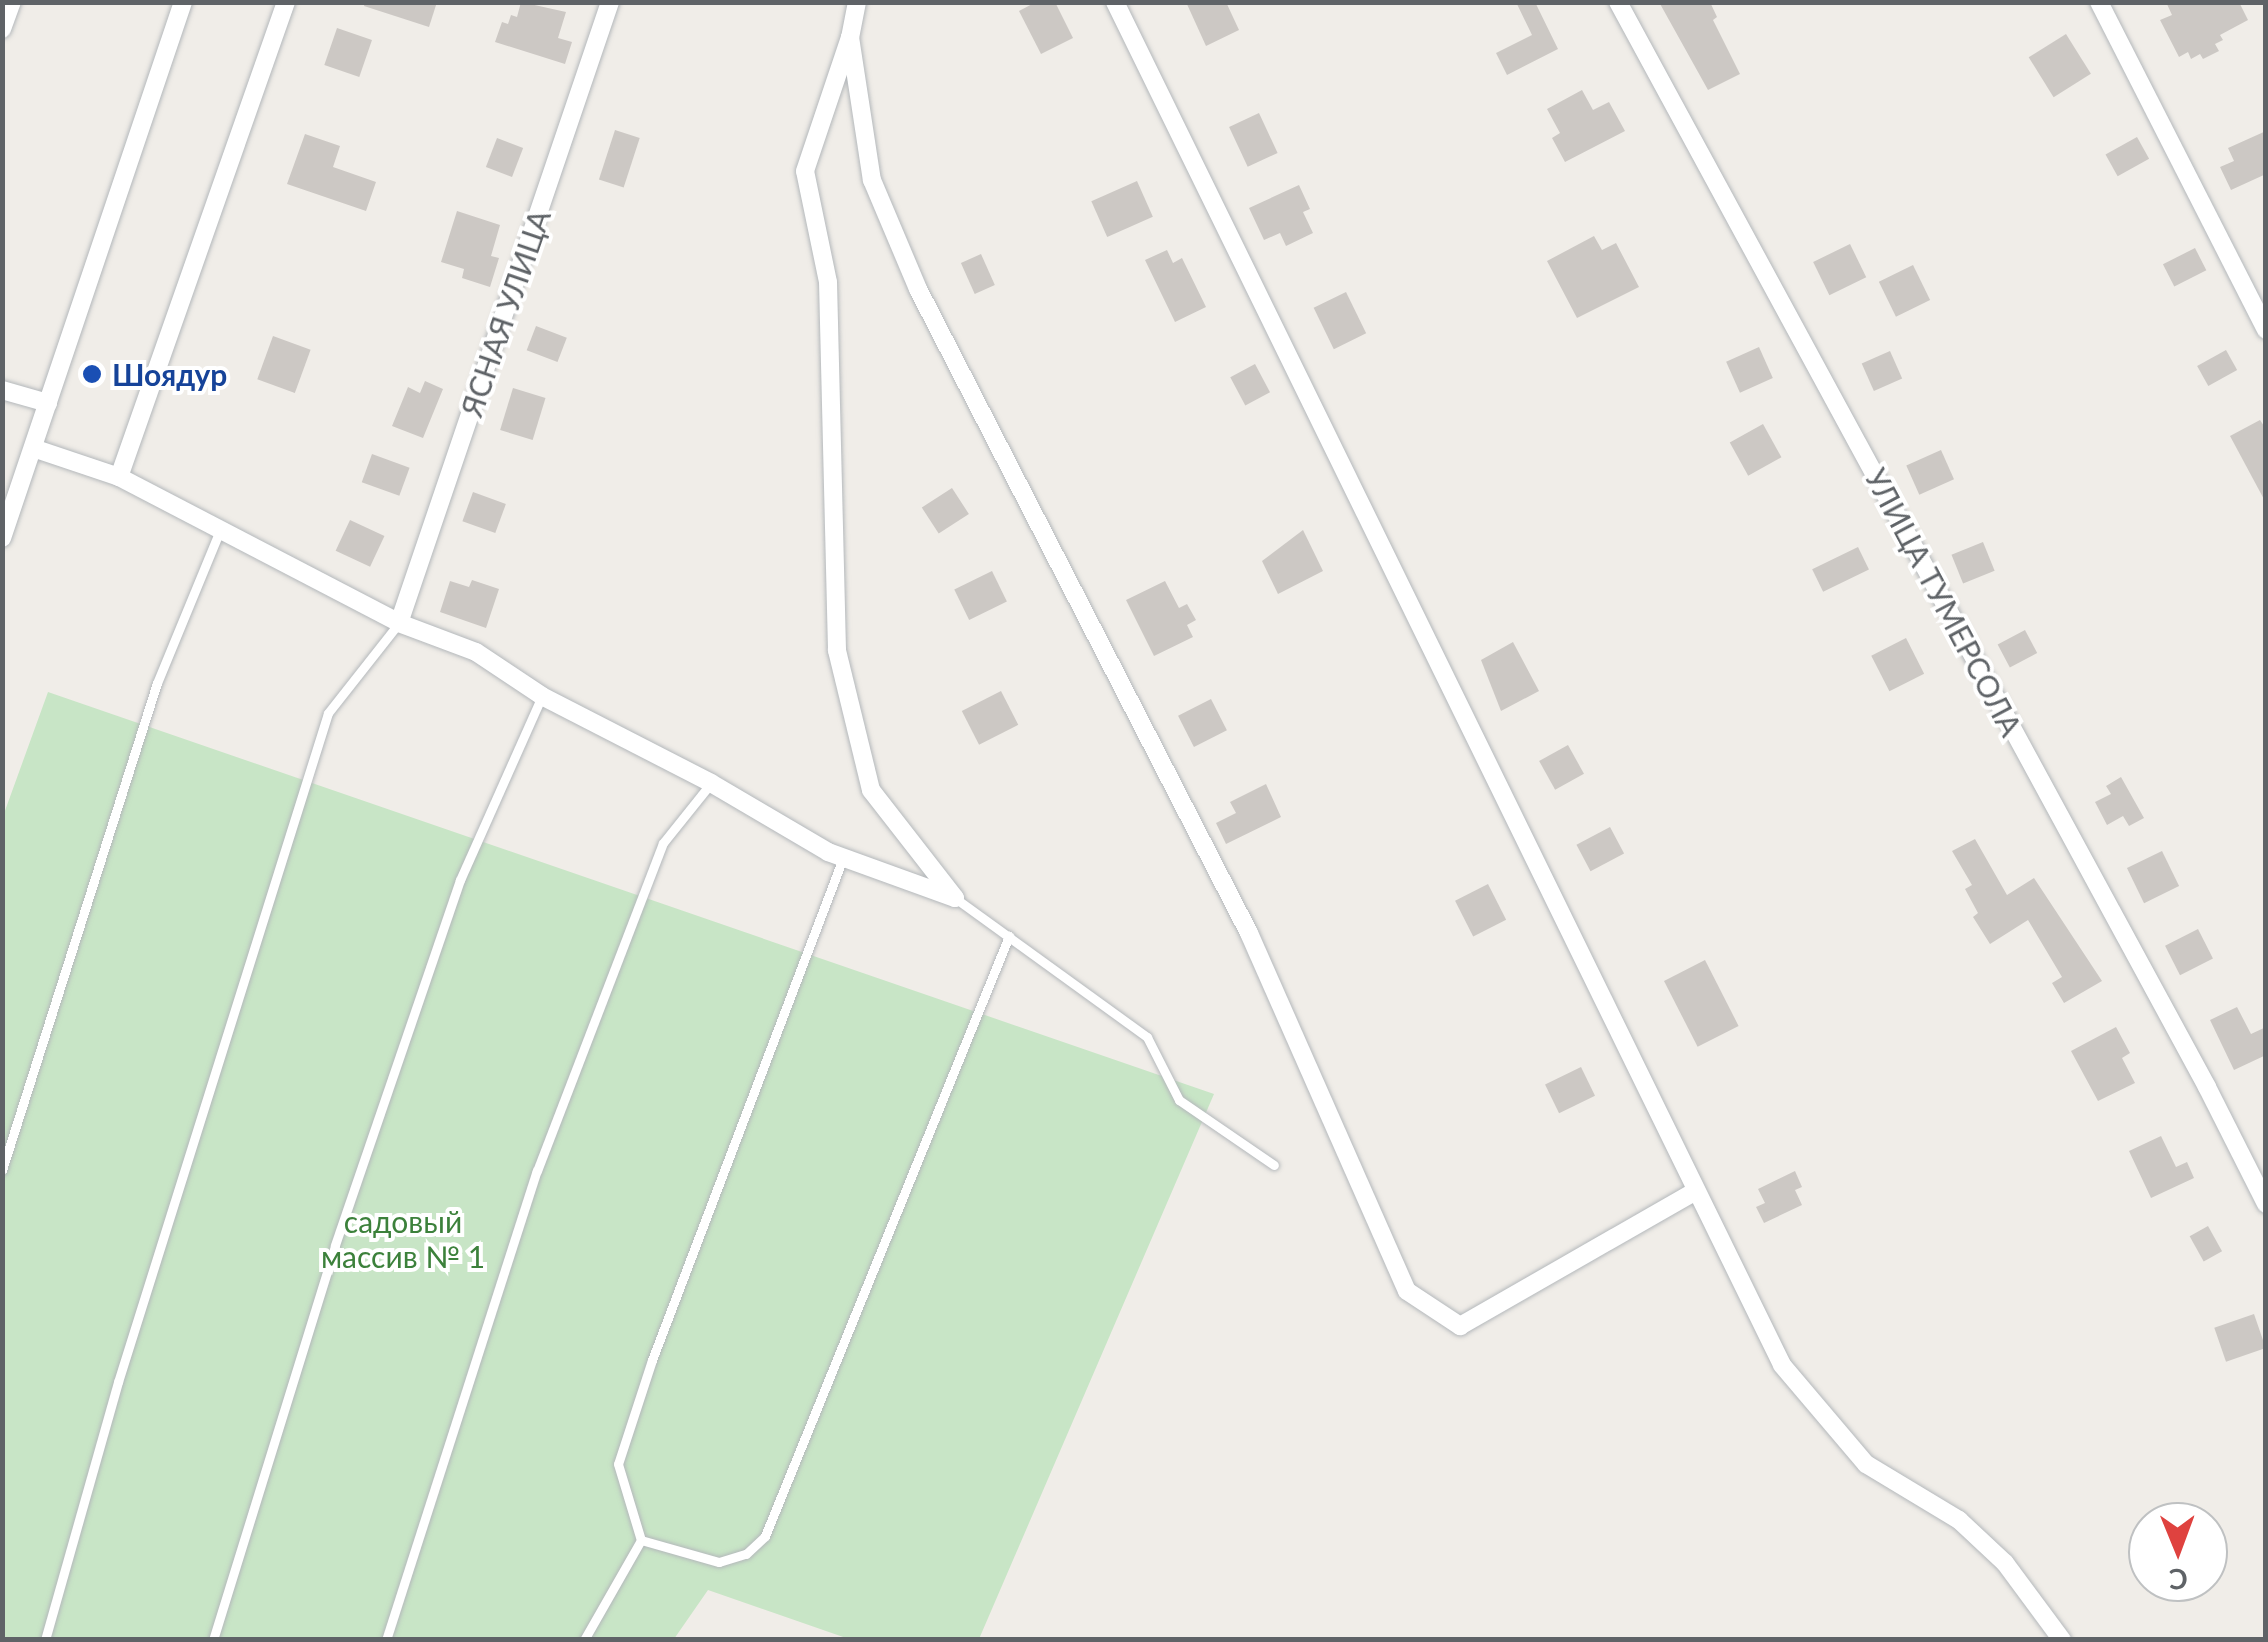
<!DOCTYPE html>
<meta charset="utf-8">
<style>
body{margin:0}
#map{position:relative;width:2268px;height:1642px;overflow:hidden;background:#f0ede8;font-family:Lato,sans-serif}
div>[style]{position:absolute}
.green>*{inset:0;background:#c8e5c6}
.building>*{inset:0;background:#ccc8c4;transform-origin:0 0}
.roads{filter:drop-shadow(0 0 2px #b4b8bb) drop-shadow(0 0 2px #b4b8bb)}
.lane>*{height:9px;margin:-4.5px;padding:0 4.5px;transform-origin:4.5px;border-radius:4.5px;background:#fff}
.street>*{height:18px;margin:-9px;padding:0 9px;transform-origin:9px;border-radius:9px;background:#fff}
.dots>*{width:28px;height:28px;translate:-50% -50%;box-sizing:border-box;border:5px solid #fff;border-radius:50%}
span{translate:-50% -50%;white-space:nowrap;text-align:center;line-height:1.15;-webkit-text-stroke:8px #fff;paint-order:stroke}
.street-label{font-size:30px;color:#5f6367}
.transit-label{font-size:30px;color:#164399;font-weight:700}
.left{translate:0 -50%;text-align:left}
.park-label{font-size:30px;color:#3c813b}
.frame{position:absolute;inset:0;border:5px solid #5f6367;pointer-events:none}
.north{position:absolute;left:2128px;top:1502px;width:100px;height:100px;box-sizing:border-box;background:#fff;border:2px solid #bfc1c2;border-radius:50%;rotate:179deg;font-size:28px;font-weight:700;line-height:40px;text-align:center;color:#5f6367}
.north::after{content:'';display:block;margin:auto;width:35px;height:45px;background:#df423f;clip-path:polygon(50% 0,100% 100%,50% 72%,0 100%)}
</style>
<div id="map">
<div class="green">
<i style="clip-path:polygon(48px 692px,1214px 1094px,979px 1639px,849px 1639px,708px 1590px,674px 1639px,3px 1640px,2px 819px)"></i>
</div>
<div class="building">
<i style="clip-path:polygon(365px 2px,437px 2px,429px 27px,364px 6px)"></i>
<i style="clip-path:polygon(521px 2px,566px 12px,558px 38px,572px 42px,565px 64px,495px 42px,502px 22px,508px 24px,511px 15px,517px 17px)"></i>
<i style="clip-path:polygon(1036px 2px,1055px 2px,1073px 38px,1041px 54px,1019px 11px)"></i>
<i style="clip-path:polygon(1186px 2px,1226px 2px,1239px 30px,1206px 46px)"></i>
<i style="clip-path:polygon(1516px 2px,1535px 2px,1558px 49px,1507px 75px,1496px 53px,1532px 35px)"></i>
<i style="clip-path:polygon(1659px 2px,1710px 2px,1717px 17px,1713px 20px,1740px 74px,1708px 90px)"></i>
<i style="clip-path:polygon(2166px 2px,2239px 2px,2248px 20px,2220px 35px,2223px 40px,2215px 44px,2219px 51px,2203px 59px,2200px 54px,2191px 59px,2188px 52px,2179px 57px,2160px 20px,2172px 15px)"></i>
<i style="left:337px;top:28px;width:37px;height:39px;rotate:19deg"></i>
<i style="left:2066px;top:34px;width:47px;height:44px;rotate:58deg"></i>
<i style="clip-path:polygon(1582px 90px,1593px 110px,1609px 102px,1625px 131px,1565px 162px,1552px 138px,1560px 133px,1547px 109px)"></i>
<i style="left:1259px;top:113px;width:44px;height:33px;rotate:65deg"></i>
<i style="left:615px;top:130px;width:26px;height:52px;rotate:18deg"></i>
<i style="clip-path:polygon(2266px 131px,2266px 174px,2231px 190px,2220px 167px,2234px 161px,2228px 148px)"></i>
<i style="clip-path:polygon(305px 134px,340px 146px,333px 167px,376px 182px,366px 211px,287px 184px)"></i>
<i style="left:2137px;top:137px;width:25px;height:36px;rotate:61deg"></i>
<i style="left:497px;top:138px;width:28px;height:31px;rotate:21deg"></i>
<i style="left:1137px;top:181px;width:39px;height:50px;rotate:66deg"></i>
<i style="clip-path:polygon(1299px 185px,1310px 209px,1303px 212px,1313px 233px,1286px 246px,1280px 233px,1264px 240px,1249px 208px)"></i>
<i style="clip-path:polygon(457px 211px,500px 225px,491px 256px,499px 258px,490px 287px,462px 278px,464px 269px,441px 262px)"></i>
<i style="clip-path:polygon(1594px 236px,1602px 250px,1616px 243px,1639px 287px,1577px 318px,1547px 261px)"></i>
<i style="left:1850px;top:244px;width:37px;height:41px;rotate:64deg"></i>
<i style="left:2195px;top:248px;width:25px;height:36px;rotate:63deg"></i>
<i style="clip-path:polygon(1167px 250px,1173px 263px,1182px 258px,1206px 307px,1175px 322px,1145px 260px)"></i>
<i style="left:981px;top:254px;width:34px;height:22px;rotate:66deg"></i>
<i style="left:1913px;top:265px;width:39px;height:38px;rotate:64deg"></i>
<i style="left:1346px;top:292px;width:46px;height:36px;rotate:64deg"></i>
<i style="left:536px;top:326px;width:33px;height:26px;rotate:21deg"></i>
<i style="left:273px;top:336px;width:40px;height:46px;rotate:20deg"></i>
<i style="left:1759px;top:347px;width:34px;height:36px;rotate:66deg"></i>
<i style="left:2226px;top:350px;width:23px;height:33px;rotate:61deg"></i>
<i style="left:1890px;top:351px;width:30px;height:31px;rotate:66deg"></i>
<i style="left:1255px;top:364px;width:32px;height:28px;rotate:62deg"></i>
<i style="clip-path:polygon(425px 381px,443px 389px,423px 438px,392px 426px,408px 387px,420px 393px)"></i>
<i style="left:513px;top:388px;width:34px;height:44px;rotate:17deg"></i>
<i style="clip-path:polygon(2260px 420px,2266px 429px,2266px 503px,2230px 436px)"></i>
<i style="left:1763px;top:424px;width:38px;height:38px;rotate:61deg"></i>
<i style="left:1941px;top:450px;width:32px;height:38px;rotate:66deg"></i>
<i style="left:372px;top:454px;width:40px;height:30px;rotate:20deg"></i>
<i style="left:952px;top:488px;width:31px;height:36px;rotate:57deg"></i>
<i style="left:473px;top:492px;width:35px;height:31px;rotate:20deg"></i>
<i style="left:350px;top:520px;width:38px;height:34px;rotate:25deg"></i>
<i style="clip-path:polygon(1303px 530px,1323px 571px,1278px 594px,1262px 561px)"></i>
<i style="left:1983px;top:542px;width:31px;height:34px;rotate:68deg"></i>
<i style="left:1858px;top:547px;width:25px;height:51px;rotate:64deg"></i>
<i style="left:992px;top:571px;width:34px;height:42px;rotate:64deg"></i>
<i style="clip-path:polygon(472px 580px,499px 589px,486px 628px,440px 612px,450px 581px,469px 587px)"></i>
<i style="clip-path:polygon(1165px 581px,1179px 608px,1187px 604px,1196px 620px,1187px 625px,1193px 637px,1154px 656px,1126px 600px)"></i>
<i style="left:2025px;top:630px;width:26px;height:31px;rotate:62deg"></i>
<i style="left:1906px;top:638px;width:40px;height:39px;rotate:63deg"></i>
<i style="clip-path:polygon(1513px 642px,1539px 691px,1501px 711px,1481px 660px)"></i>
<i style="left:1001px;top:691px;width:38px;height:44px;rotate:63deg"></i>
<i style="left:1211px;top:699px;width:35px;height:37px;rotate:63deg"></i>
<i style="left:1568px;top:745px;width:33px;height:33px;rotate:61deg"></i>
<i style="clip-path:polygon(2121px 777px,2144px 818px,2129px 826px,2123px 816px,2107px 825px,2095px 802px,2111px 794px,2106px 786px)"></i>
<i style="clip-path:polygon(1266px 784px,1281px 817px,1226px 844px,1216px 823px,1236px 813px,1230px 802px)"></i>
<i style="left:1610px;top:827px;width:30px;height:38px;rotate:62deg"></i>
<i style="clip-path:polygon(1975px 839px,2007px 895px,2034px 878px,2102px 981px,2064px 1003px,2052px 983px,2062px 977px,2028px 920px,1990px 944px,1973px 917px,1978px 913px,1965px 889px,1972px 885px,1952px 851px)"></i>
<i style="left:2162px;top:851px;width:39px;height:39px;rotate:64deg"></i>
<i style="left:1488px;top:884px;width:40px;height:37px;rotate:63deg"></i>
<i style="left:2198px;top:929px;width:33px;height:37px;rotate:63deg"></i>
<i style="left:1705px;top:960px;width:74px;height:46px;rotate:63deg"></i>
<i style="clip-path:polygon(2237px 1007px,2251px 1034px,2266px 1027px,2266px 1055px,2234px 1070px,2210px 1020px)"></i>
<i style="clip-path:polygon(2116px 1027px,2130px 1053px,2122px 1058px,2135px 1083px,2098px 1101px,2071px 1051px)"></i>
<i style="left:1581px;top:1067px;width:32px;height:40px;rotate:64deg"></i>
<i style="clip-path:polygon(2161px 1136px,2176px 1167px,2187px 1162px,2194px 1178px,2151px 1198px,2129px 1151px)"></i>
<i style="clip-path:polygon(1795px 1171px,1802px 1187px,1795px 1190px,1802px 1205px,1764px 1223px,1756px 1207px,1765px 1203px,1758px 1189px)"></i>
<i style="left:2208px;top:1226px;width:29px;height:21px;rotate:61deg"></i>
<i style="left:2254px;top:1314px;width:36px;height:42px;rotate:71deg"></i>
</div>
<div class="roads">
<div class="lane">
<i style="left:843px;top:858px;width:537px;rotate:110.83deg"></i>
<i style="left:652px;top:1360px;width:109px;rotate:108.1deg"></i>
<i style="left:618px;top:1464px;width:79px;rotate:73.2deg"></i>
<i style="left:641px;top:1540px;width:81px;rotate:15.8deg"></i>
<i style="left:719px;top:1562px;width:28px;rotate:-17deg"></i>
<i style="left:746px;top:1554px;width:26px;rotate:-43deg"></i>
<i style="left:765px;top:1536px;width:648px;rotate:-67.87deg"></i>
<i style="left:955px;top:898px;width:237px;rotate:35.9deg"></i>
<i style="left:1147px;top:1037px;width:71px;rotate:63.1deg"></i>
<i style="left:1179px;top:1100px;width:115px;rotate:34.4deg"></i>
<i style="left:2px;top:1170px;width:511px;rotate:-72.35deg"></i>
<i style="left:157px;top:683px;width:165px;rotate:-67.6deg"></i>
<i style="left:45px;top:1640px;width:268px;rotate:-74.2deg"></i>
<i style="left:118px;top:1382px;width:701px;rotate:-72.57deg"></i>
<i style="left:328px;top:713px;width:113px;rotate:-51.8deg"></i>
<i style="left:213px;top:1640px;width:413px;rotate:-72.8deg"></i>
<i style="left:335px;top:1245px;width:386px;rotate:-71.1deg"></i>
<i style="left:460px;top:880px;width:201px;rotate:-66deg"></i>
<i style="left:386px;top:1640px;width:493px;rotate:-72.2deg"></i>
<i style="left:537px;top:1171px;width:351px;rotate:-69deg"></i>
<i style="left:663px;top:843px;width:77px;rotate:-51.3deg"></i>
<i style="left:584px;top:1640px;width:115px;rotate:-60.3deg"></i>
</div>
<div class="street">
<i style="left:857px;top:2px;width:36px;rotate:101deg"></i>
<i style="left:850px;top:37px;width:145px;rotate:81.3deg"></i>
<i style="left:872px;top:180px;width:118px;rotate:67.1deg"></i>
<i style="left:918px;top:289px;width:724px;rotate:62.8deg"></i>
<i style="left:1249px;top:933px;width:391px;rotate:66.2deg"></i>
<i style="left:1407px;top:1291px;width:64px;rotate:33.4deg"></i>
<i style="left:1460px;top:1326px;width:272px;rotate:-29.8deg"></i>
<i style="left:1115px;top:2px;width:1517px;rotate:63.92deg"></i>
<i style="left:1782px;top:1365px;width:130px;rotate:49.7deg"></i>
<i style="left:1866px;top:1464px;width:109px;rotate:31.1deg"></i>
<i style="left:1959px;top:1520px;width:63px;rotate:43.1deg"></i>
<i style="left:2005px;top:1563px;width:96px;rotate:53.5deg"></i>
<i style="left:1618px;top:2px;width:1235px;rotate:61.5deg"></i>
<i style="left:2207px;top:1087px;width:131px;rotate:63.2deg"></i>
<i style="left:2099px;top:2px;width:368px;rotate:63deg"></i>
<i style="left:2px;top:29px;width:29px;rotate:-70deg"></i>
<i style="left:2px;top:390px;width:48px;rotate:15.8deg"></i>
<i style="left:33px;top:448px;width:91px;rotate:18.6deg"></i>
<i style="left:119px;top:477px;width:316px;rotate:27.5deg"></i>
<i style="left:399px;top:623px;width:82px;rotate:20.6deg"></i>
<i style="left:476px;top:652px;width:79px;rotate:33.7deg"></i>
<i style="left:542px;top:696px;width:190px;rotate:27.2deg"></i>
<i style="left:711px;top:783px;width:136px;rotate:30.5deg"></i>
<i style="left:828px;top:852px;width:135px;rotate:19.9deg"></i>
<i style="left:955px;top:898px;width:137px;rotate:-127.9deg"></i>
<i style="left:871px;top:790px;width:144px;rotate:-103.7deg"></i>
<i style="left:837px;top:650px;width:368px;rotate:-91.4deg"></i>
<i style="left:828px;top:282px;width:113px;rotate:-101.7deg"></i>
<i style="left:805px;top:171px;width:141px;rotate:-71.4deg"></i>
<i style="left:119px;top:477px;width:504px;rotate:-70.63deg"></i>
<i style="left:2px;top:538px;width:566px;rotate:-71.34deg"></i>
<i style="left:399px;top:623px;width:656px;rotate:-71.23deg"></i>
</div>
</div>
<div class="dots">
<i style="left:92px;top:374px;background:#1a4fb4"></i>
</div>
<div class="street-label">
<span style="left:505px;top:313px;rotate:-71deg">ЯСНАЯ УЛИЦА</span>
<span style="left:1944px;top:602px;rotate:62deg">УЛИЦА ТУМЕРСОЛА</span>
</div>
<div class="transit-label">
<span class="left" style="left:112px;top:374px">Шоядур</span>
</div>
<div class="park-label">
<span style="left:403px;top:1238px">садовый<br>массив № 1</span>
</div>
<div class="frame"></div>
<div class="north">С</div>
</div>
